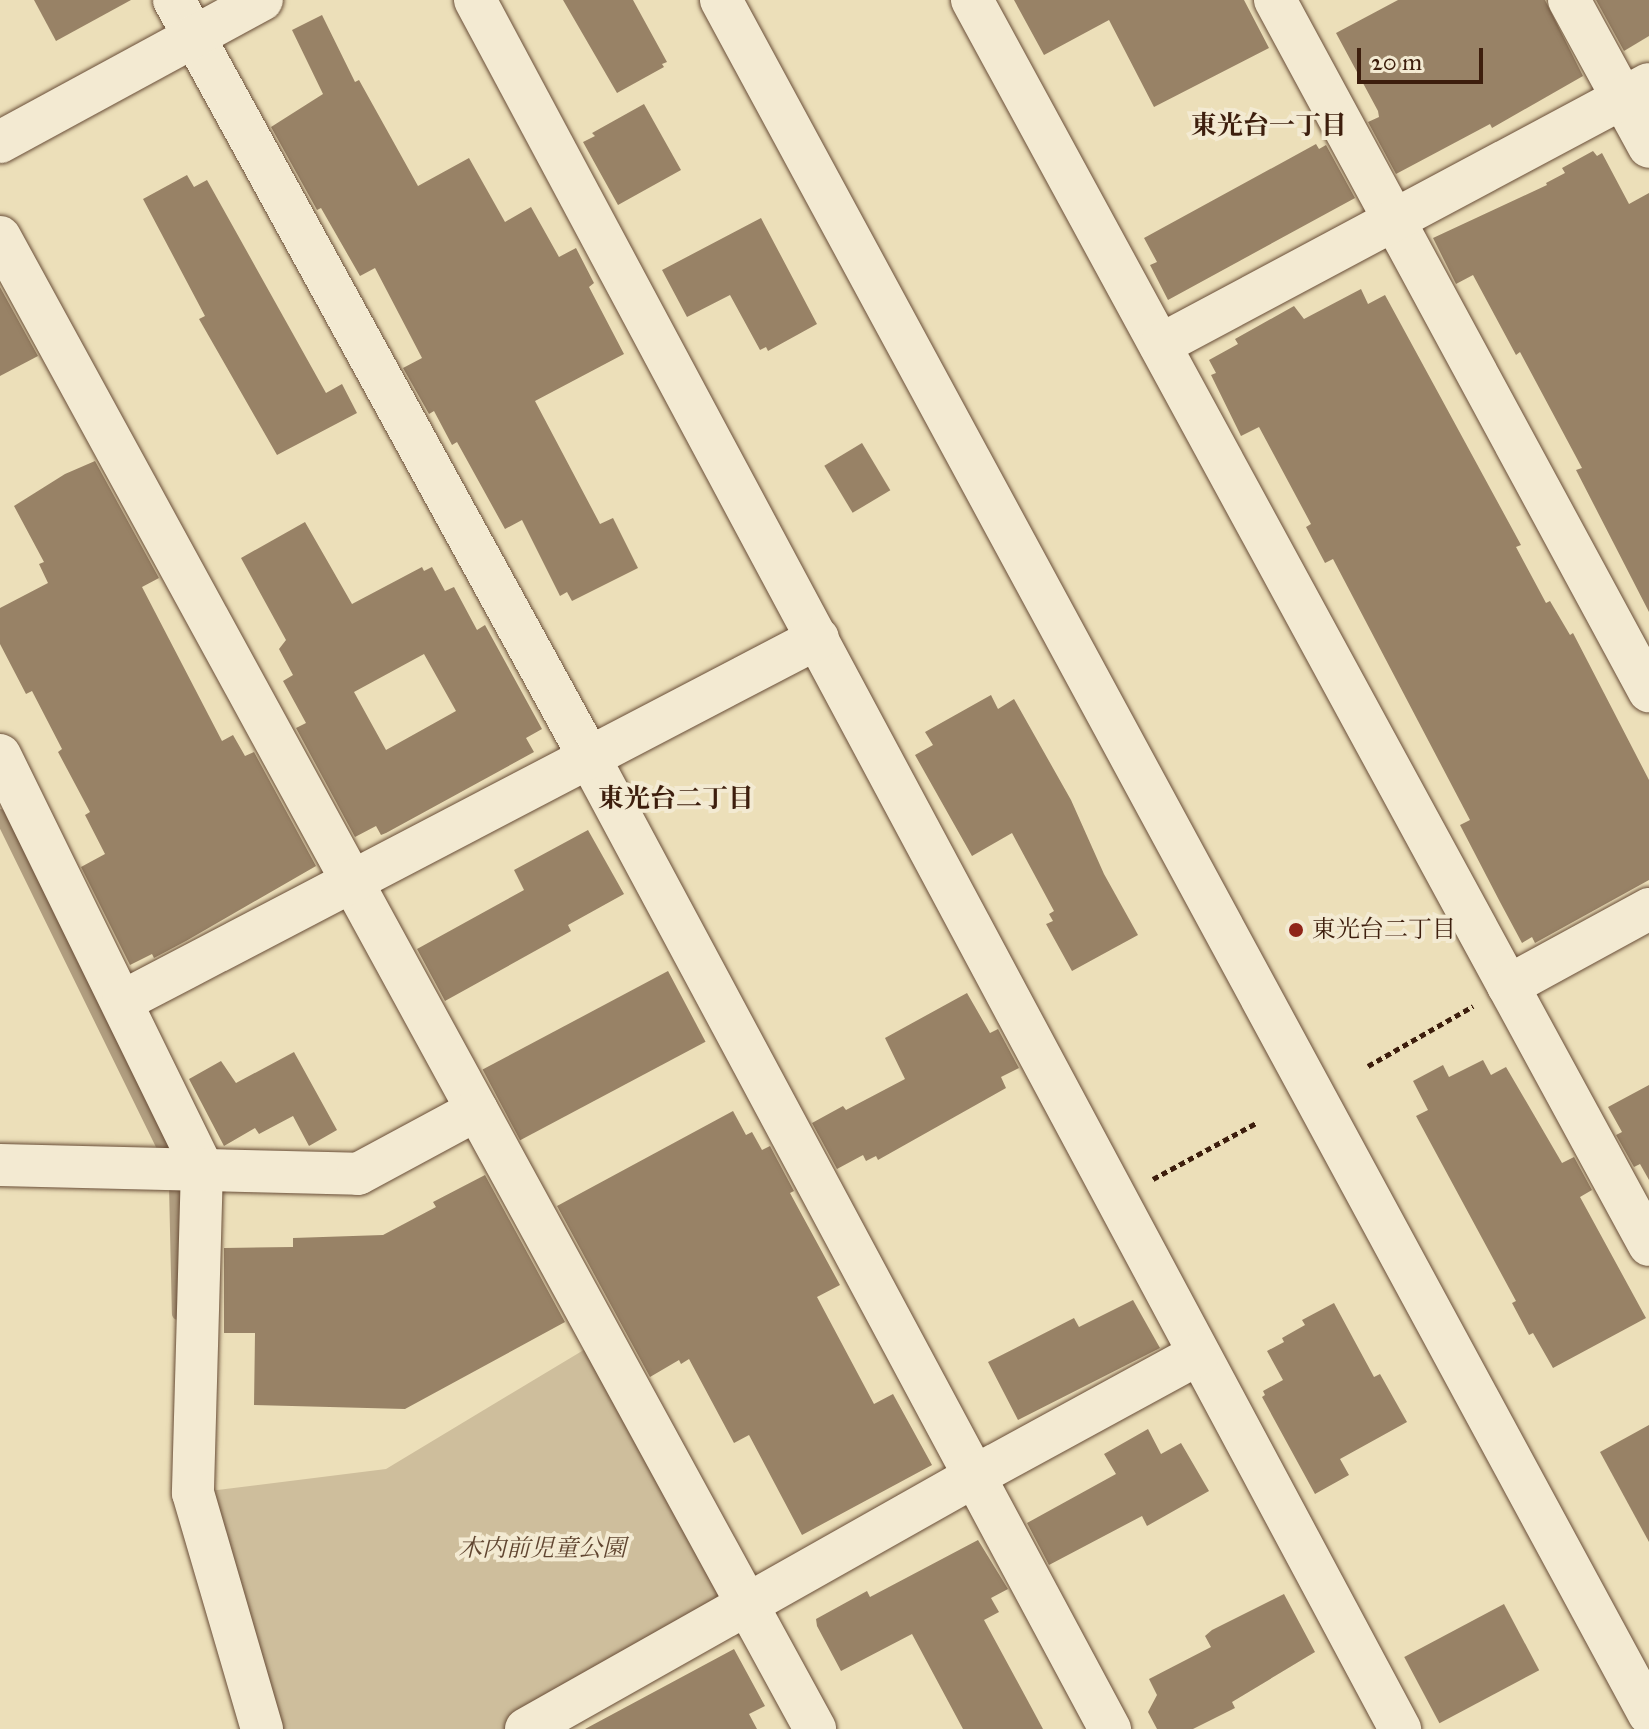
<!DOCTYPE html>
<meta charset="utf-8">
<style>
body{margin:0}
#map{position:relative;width:1649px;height:1729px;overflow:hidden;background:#ecdfb9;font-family:"IM FELL Great Primer","Noto Serif JP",serif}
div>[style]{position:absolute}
.green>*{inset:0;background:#cebe9c}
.stream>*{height:12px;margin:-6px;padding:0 6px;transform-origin:6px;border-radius:6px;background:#b09d7f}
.building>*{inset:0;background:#988266;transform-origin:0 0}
.path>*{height:5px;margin-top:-2.5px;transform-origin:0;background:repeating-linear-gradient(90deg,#3d1e0d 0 6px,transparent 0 10px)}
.roads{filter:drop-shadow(0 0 2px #694e38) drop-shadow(0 0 2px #694e38)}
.minor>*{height:42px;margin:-21px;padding:0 21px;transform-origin:21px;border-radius:21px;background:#f3ead2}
.dots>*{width:22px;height:22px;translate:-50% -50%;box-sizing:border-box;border:4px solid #f3ead2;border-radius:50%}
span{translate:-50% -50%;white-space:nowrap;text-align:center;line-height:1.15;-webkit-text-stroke:8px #f3ead2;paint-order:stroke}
.poi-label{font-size:24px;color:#3d1e0d}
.left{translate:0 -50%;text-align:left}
.park-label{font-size:24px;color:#614631;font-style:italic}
.neighbourhood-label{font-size:26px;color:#3d1e0d;font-weight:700}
.scale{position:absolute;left:1357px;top:48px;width:126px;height:36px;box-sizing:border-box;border:4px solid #3d1e0d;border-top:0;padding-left:10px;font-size:24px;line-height:28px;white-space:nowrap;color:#3d1e0d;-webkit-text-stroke:6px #f3ead2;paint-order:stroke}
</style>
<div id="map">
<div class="green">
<i style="clip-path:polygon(602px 1339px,748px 1606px,526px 1729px,262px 1729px,193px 1493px,386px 1469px)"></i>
</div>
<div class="stream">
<i style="left:0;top:815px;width:370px;rotate:63.9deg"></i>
<i style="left:175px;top:1186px;width:128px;rotate:88.7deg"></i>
</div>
<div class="building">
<i style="clip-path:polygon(34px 0,131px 0,56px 41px)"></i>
<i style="clip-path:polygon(563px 0,633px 0,667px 62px,662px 64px,664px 67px,617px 93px)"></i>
<i style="clip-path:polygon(1014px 0,1244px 0,1269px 48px,1154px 107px,1109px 20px,1044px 55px)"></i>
<i style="clip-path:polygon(1398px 0,1545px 0,1583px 76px,1492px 128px,1490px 124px,1396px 174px,1368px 122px,1379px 117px,1378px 111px,1336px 33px)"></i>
<i style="clip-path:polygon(1596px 0,1649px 0,1649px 36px,1624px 51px)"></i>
<i style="clip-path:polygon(322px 15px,355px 82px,359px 80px,418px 186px,469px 158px,505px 222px,531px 207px,559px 257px,576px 248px,594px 283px,589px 287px,624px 354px,535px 401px,600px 524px,613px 518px,638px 568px,572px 601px,567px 592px,560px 596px,522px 520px,505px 529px,457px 442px,452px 445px,434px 411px,429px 414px,403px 368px,422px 358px,375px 268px,360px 276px,321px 208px,317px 210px,271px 127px,323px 94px,292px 30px)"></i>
<i style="clip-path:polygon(644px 104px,681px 170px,618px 205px,583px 142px,595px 136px,592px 133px)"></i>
<i style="clip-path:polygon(1316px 144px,1319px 149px,1326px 145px,1355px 198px,1168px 300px,1150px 265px,1157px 262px,1144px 238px)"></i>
<i style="clip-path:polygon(1593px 151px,1597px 156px,1602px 153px,1629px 204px,1649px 193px,1649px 612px,1576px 470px,1582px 468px,1520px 352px,1516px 355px,1473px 275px,1456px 284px,1433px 238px,1547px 185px,1546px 183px,1565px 173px,1562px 168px)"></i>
<i style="clip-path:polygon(187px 175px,194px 187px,207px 180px,326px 393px,342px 384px,357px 413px,277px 455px,199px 319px,205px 316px,143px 199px)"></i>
<i style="clip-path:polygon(761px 218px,817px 324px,768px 351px,766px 347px,760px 350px,730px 295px,687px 317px,662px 270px)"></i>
<i style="clip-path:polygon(0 287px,38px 356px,0 376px)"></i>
<i style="clip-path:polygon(1361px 289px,1368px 304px,1385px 295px,1521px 545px,1516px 547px,1546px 603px,1550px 601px,1570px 635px,1573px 633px,1649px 780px,1649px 880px,1535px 943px,1532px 937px,1522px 943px,1500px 902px,1460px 825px,1470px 820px,1333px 559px,1325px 563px,1306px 527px,1311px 524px,1259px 427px,1241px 436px,1211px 375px,1216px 373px,1209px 360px,1238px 344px,1235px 339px,1294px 306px,1304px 319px)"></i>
<i style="left:862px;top:443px;width:55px;height:44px;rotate:59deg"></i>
<i style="clip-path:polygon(95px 461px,159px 578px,142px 587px,222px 741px,233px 735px,245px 756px,254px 752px,316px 866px,186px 941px,154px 958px,152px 954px,130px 965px,81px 867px,105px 854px,85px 815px,90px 812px,58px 752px,62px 749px,32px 691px,26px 694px,0 644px,0 608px,48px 583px,39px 564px,44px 562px,14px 506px,65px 474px)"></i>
<i style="clip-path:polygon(evenodd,305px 522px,352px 604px,422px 567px,424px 571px,432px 567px,445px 591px,454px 587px,477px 630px,485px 625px,542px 729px,526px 738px,534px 752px,386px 833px,381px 835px,376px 826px,355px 837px,296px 728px,306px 723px,283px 681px,293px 675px,279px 649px,286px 640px,241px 558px,305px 522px,424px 654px,456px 711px,386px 750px,354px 692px,424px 654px)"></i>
<i style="clip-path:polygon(991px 695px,998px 709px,1014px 699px,1071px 800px,1104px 874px,1138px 935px,1072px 971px,1046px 924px,1053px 921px,1049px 914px,1054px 911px,1012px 833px,972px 856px,915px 755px,933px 745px,925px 732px)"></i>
<i style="clip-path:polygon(588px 830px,624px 894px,568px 925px,571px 931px,445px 1001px,417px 949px,524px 890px,514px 870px)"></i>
<i style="left:668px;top:971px;width:80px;height:210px;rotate:62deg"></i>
<i style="clip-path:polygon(967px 993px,990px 1033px,998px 1029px,1019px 1068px,1001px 1077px,1006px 1088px,878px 1160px,876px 1156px,866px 1161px,863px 1155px,837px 1169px,812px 1123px,843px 1106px,846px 1110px,905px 1079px,885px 1038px)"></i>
<i style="clip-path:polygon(294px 1052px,337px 1130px,309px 1146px,293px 1116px,259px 1134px,255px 1128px,224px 1146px,189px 1079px,221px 1061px,236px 1083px)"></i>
<i style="clip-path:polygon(1483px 1060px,1491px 1075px,1506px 1067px,1562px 1163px,1574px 1157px,1592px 1190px,1580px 1197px,1646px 1318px,1553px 1368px,1533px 1333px,1529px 1335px,1512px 1303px,1516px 1301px,1416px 1116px,1428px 1110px,1413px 1081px,1443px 1065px,1449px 1077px)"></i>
<i style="clip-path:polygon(1649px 1085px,1649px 1180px,1640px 1164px,1634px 1167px,1616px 1135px,1622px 1132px,1608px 1107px)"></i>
<i style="clip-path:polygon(733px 1111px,746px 1135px,752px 1132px,762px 1150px,770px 1146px,794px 1191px,790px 1193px,840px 1285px,817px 1297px,874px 1404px,893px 1394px,932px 1465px,802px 1535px,749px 1435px,734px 1443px,689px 1359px,681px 1364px,679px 1360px,650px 1377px,557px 1206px)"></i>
<i style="clip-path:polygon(485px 1175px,565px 1322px,405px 1409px,254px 1405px,255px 1333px,224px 1333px,224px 1248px,293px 1247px,293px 1238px,383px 1235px,436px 1207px,433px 1202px)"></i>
<i style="clip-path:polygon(1133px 1300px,1160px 1348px,1018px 1420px,988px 1362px,1074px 1318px,1079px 1327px)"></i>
<i style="clip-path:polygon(1334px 1303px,1374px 1377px,1380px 1374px,1407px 1422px,1340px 1459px,1349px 1475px,1315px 1494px,1262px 1397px,1265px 1395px,1263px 1391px,1283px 1380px,1267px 1351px,1284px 1342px,1282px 1338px,1305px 1325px,1302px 1320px)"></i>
<i style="clip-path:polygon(1649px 1425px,1649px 1542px,1600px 1452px)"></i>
<i style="clip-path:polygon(1148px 1429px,1161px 1454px,1181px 1443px,1209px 1491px,1147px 1526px,1142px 1516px,1049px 1565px,1027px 1523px,1116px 1474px,1104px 1454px)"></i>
<i style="clip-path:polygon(978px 1540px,1008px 1589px,991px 1598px,999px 1612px,984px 1620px,1043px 1729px,963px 1729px,912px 1634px,841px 1671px,817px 1626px,816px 1619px,867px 1591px,870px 1597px)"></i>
<i style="clip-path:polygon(1284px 1594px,1315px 1652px,1232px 1702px,1235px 1708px,1193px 1729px,1157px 1729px,1148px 1712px,1157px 1695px,1149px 1679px,1211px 1647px,1205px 1636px,1212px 1630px)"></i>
<i style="left:1504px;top:1604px;width:75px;height:113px;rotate:62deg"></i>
<i style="clip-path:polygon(734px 1649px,765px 1706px,749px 1714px,757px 1729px,585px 1729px)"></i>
</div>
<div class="path">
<i style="left:1368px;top:1066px;width:121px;rotate:-29.7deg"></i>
<i style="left:1153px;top:1179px;width:119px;rotate:-28.5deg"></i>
</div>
<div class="roads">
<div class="minor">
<i style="left:174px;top:0;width:866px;rotate:61.27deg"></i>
<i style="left:590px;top:759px;width:1101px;rotate:61.81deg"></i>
<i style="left:475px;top:0;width:1961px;rotate:61.85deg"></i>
<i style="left:721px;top:0;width:1949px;rotate:61.57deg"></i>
<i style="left:972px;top:0;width:1417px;rotate:61.46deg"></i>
<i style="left:1275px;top:0;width:786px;rotate:61.58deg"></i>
<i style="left:1569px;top:0;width:167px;rotate:61.4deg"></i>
<i style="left:0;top:142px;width:298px;rotate:-28.5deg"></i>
<i style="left:0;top:237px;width:1700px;rotate:61.35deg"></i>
<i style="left:1160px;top:345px;width:554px;rotate:-28.09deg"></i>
<i style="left:0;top:755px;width:459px;rotate:63.9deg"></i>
<i style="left:202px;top:1167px;width:326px;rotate:91.6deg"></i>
<i style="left:193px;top:1493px;width:246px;rotate:73.7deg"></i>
<i style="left:1508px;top:986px;width:161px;rotate:-28.6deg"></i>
<i style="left:123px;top:1001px;width:784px;rotate:-27.58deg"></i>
<i style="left:0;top:1165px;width:358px;rotate:1.4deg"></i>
<i style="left:358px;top:1174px;width:135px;rotate:-28.3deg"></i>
<i style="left:526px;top:1729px;width:513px;rotate:-29.41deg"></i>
<i style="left:973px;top:1477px;width:257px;rotate:-28.6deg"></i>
</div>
</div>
<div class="dots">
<i style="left:1296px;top:930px;background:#8f2418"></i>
</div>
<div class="poi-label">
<span class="left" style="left:1312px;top:930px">東光台二丁目</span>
</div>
<div class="park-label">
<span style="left:542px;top:1549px">木内前児童公園</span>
</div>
<div class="neighbourhood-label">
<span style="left:1269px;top:126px">東光台一丁目</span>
<span style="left:676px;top:799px">東光台二丁目</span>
</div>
<div class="scale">20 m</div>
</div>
